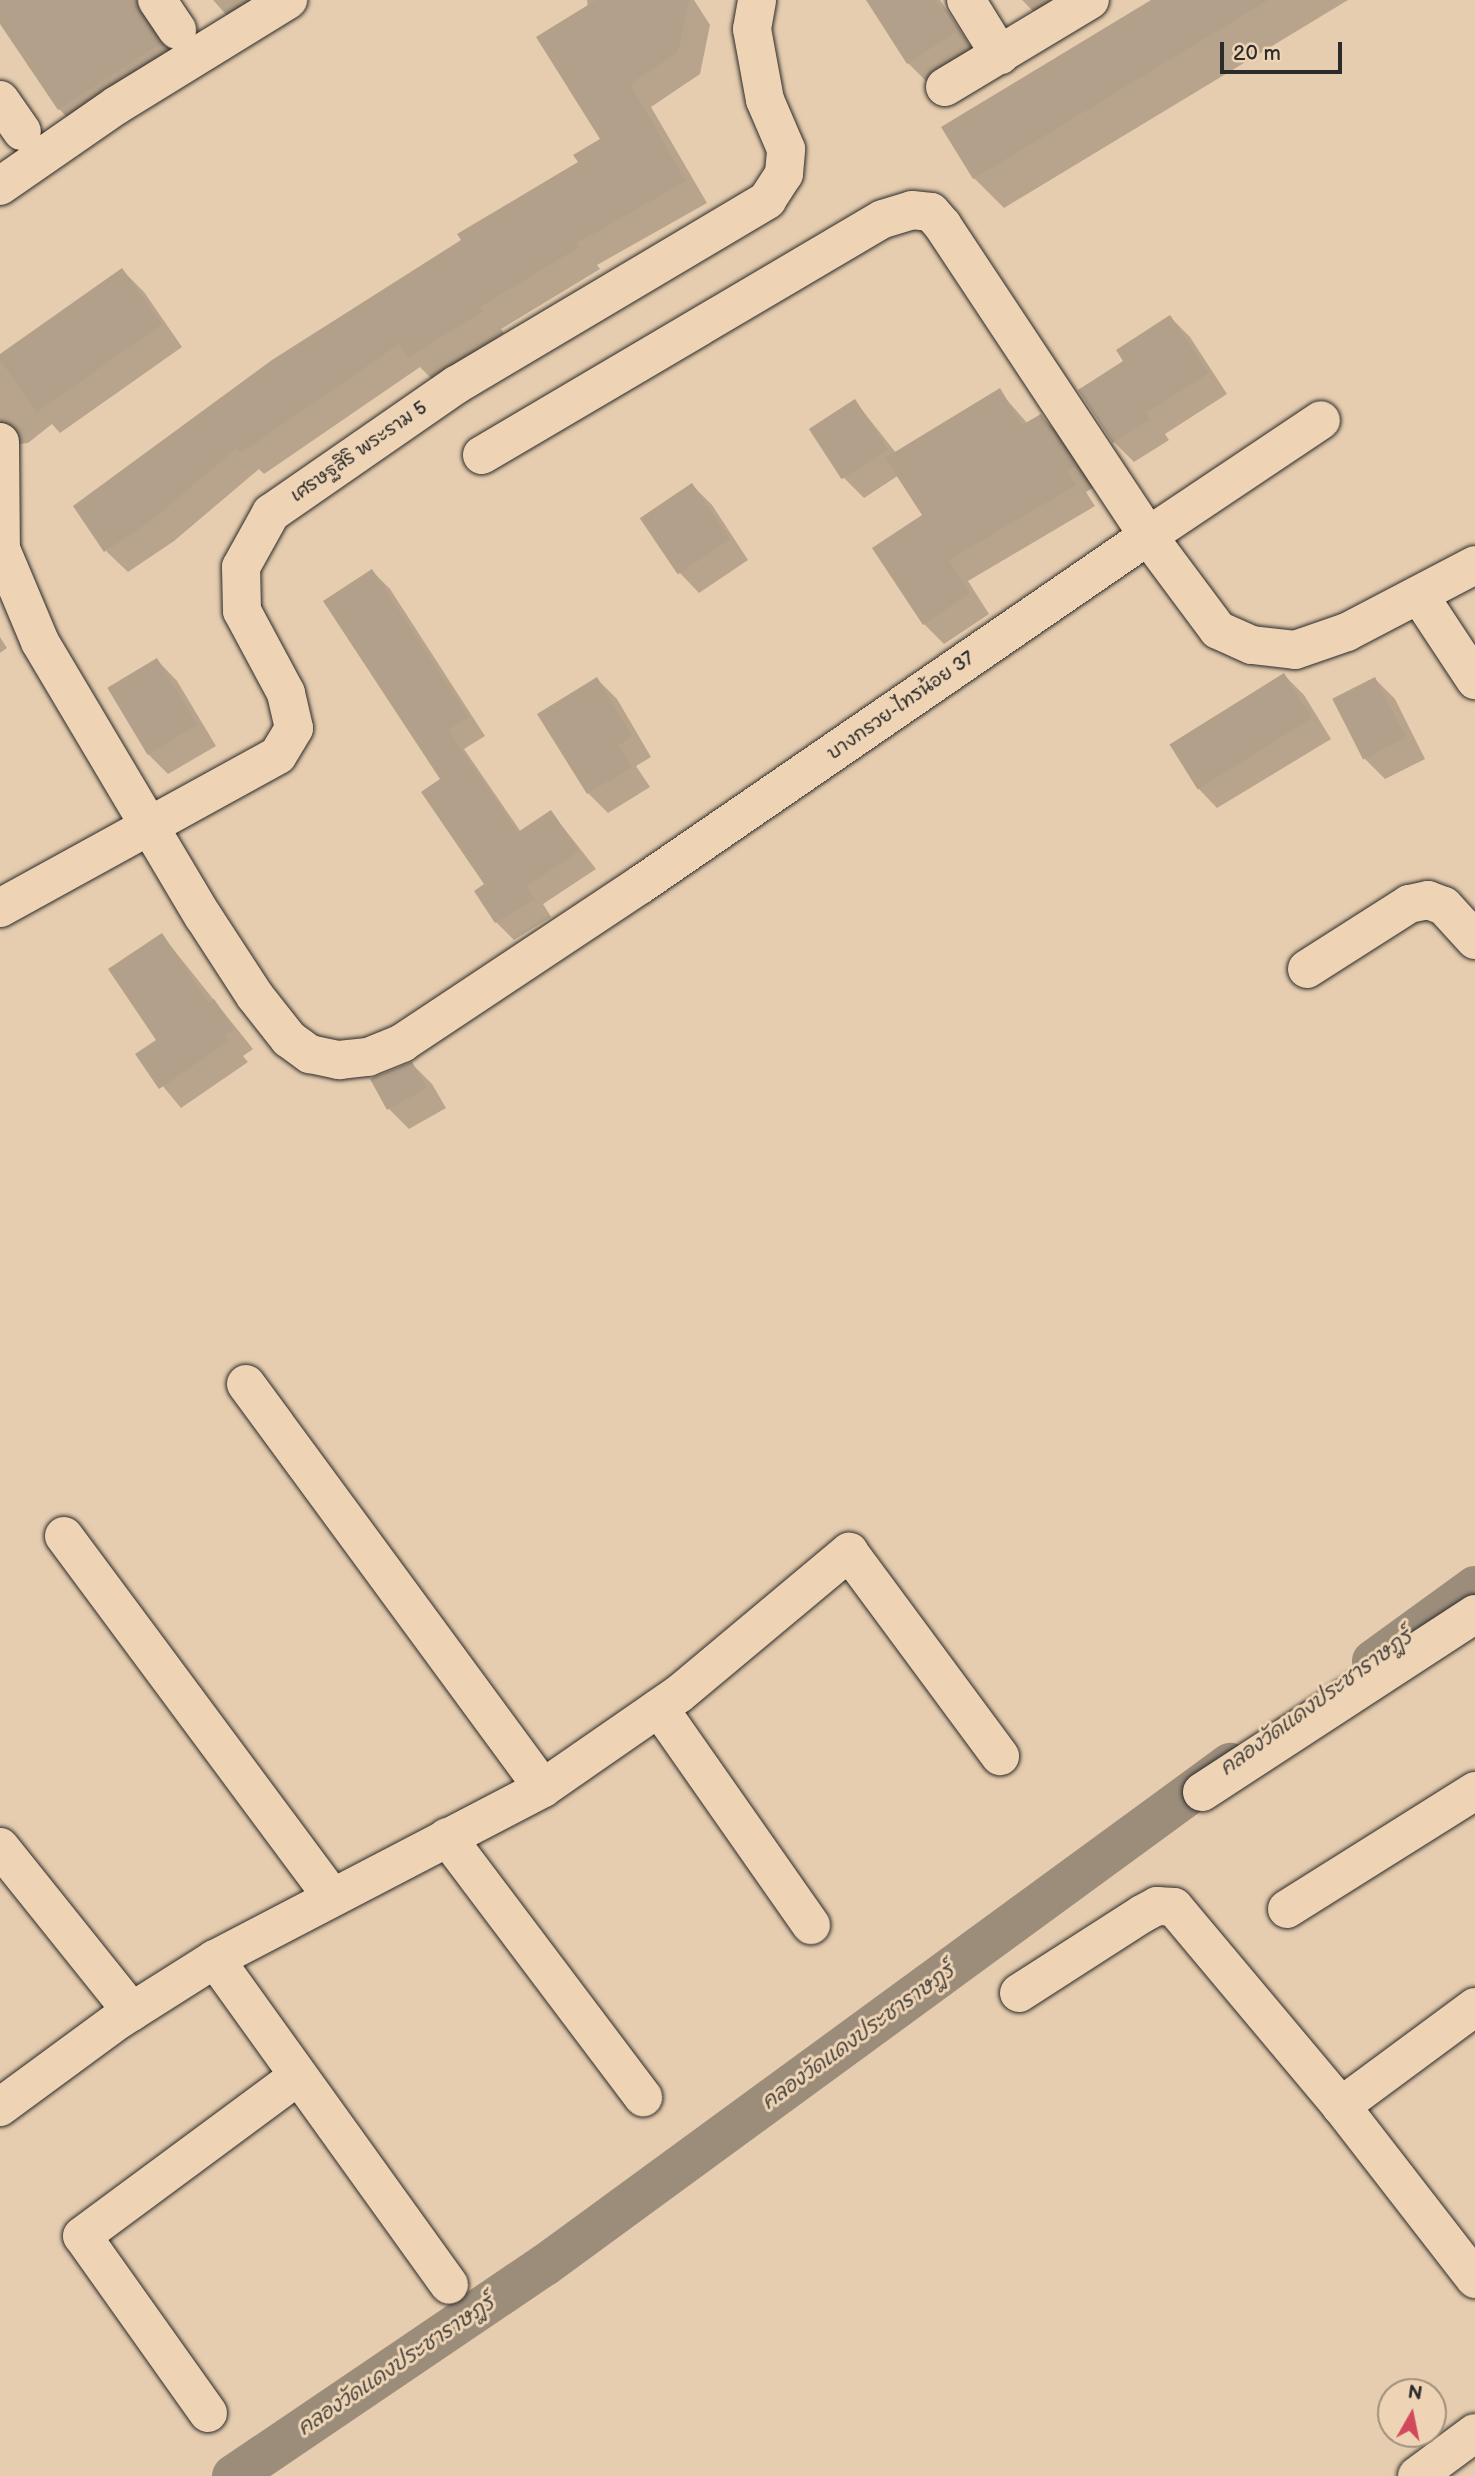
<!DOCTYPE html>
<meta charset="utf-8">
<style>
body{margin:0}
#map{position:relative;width:1475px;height:2476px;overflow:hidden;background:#e6cdaf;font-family:"Balsamiq Sans","Playpen Sans Thai",sans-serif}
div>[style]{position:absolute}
.shadow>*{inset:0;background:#0003}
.canal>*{height:42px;margin:-21px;padding:0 21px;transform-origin:21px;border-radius:21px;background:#9c8d7b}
.building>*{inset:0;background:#b2a08a;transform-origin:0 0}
.roads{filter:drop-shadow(0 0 2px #2b2b2b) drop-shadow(0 0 2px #2b2b2b)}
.minor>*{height:38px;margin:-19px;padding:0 19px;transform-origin:19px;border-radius:19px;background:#eed4b5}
span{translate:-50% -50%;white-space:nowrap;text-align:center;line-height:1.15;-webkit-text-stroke:6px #eed4b5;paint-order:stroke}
.street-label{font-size:19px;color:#2b2b2b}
.water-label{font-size:21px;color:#47443f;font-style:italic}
.north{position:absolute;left:1377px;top:2378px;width:70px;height:70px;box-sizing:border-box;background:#eed4b5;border:2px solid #a0907e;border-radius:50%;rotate:9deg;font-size:19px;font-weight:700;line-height:28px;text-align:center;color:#2b2b2b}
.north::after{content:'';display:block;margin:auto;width:24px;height:32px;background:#d1495b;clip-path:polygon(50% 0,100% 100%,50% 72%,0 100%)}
.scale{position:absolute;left:1220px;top:42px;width:122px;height:32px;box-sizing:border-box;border:4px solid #2b2b2b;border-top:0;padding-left:9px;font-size:21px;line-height:24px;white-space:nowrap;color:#2b2b2b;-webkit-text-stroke:5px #eed4b5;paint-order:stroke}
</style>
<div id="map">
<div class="shadow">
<i style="clip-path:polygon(0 0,137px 0,179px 64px,79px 129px,59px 109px,0 20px)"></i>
<i style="clip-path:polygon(213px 0,285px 0,240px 30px)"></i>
<i style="clip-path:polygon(587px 0,694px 0,710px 25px,700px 74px,651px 107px,707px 203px,597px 265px,600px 269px,501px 329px,504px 333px,432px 379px,420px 367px,264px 474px,259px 469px,174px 541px,128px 572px,106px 551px,464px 241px,580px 163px,602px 140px)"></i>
<i style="clip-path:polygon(868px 0,940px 0,975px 53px,928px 83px,908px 63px)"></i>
<i style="clip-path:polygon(1022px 0,1069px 0,1040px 18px)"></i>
<i style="clip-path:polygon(1155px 0,1348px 0,1004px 208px,974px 178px)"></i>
<i style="clip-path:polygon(122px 270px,144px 292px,182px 347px,60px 433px,52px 424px,28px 443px,10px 445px,0 464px,0 356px)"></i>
<i style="clip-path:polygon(1170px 317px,1190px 337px,1227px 394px,1165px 434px,1169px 440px,1134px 462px,1114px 442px,1125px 361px)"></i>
<i style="clip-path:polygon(999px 391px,1028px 424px,1041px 416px,1061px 436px,1094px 487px,1086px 492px,1095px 506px,968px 581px,989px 614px,944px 644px,924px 624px,925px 515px,899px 475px,864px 498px,844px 478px,855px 401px,896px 453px)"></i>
<i style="clip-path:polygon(692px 485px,712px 505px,748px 560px,699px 593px,679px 572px)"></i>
<i style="clip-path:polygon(372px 571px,390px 589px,485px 736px,464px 749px,521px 832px,551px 812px,596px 869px,543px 904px,551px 917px,514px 940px,496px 922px,487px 885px,443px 779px)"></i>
<i style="clip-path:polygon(0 637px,7px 648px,0 653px)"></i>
<i style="clip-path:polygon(157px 660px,177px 681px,216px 746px,168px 774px,148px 754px)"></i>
<i style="clip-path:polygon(1284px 675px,1304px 695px,1331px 739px,1217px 808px,1197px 787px)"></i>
<i style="clip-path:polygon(597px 679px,617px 699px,651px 757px,636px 766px,650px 787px,608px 813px,588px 793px)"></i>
<i style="clip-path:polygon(1375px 679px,1395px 699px,1425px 759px,1385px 779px,1365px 759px)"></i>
<i style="clip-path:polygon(162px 935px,253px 1049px,243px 1056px,248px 1062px,181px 1108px,137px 1055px,158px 1040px)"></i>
<i style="clip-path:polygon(412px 1064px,432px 1084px,446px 1108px,409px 1129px,389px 1109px)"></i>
</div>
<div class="canal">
<i style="left:1373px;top:1661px;width:126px;rotate:-36deg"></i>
<i style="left:233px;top:2476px;width:377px;rotate:-34.1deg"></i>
<i style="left:545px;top:2265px;width:849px;rotate:-36.18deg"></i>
</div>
<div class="building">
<i style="clip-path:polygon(0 0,133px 0,160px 44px,58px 110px,0 24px)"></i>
<i style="clip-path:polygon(596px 0,689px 0,678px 52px,630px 84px,686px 181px,577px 243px,579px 247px,480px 307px,483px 311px,408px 358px,399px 344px,241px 453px,237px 448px,152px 520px,104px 552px,73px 506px,272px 360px,461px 240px,457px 234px,578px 162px,573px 155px,600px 139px,536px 37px)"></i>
<i style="clip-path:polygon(866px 0,935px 0,956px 32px,907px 64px)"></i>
<i style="clip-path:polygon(1151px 0,1268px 0,973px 179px,941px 127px)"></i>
<i style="clip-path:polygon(122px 268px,162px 324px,37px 412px,0 360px,0 354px)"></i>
<i style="clip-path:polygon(1170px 315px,1209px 373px,1146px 413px,1150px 419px,1113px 443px,1078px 390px,1123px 361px,1116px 350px)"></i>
<i style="clip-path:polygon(1000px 388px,1022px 425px,1041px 414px,1075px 466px,1067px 471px,1076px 485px,949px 560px,970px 593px,923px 625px,872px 548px,922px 515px,885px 458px)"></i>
<i style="left:855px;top:399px;width:60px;height:55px;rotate:57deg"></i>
<i style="left:692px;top:483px;width:68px;height:63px;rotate:56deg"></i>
<i style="clip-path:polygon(372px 569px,469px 717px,448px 730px,518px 832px,551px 810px,579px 851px,527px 886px,535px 899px,495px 923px,474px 891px,484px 884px,421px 792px,440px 779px,323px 601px)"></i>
<i style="left:157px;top:658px;width:78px;height:58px;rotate:59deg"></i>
<i style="left:1284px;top:673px;width:53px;height:135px;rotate:58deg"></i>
<i style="clip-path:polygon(597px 677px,632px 736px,618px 746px,632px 767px,587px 794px,537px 714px)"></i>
<i style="left:1375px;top:677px;width:68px;height:48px;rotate:63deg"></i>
<i style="clip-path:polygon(162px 933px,209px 1003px,214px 999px,234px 1029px,225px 1035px,229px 1041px,159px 1089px,135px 1054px,156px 1040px,108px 969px)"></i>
<i style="clip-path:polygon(412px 1062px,427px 1088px,387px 1110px,370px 1079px)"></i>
</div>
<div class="roads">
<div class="minor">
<i style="left:157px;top:0;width:36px;rotate:56deg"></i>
<i style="left:966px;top:0;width:65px;rotate:58.3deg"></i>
<i style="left:945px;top:87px;width:169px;rotate:-31deg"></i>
<i style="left:0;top:100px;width:38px;rotate:55deg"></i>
<i style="left:0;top:186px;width:142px;rotate:-34.7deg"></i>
<i style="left:117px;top:105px;width:201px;rotate:-31.6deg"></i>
<i style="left:0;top:442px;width:107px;rotate:89.5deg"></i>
<i style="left:1px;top:549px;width:101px;rotate:67.2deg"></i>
<i style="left:40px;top:642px;width:319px;rotate:59.3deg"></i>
<i style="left:203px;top:916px;width:95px;rotate:57deg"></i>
<i style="left:255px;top:996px;width:55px;rotate:51.7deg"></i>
<i style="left:289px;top:1039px;width:26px;rotate:36deg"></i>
<i style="left:310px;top:1054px;width:30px;rotate:12deg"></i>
<i style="left:339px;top:1060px;width:29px;rotate:-6deg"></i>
<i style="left:368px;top:1057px;width:37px;rotate:-22deg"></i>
<i style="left:402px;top:1043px;width:286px;rotate:-33.6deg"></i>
<i style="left:640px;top:885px;width:616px;rotate:-34.49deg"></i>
<i style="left:1148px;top:536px;width:117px;rotate:53.3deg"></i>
<i style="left:1218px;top:630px;width:37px;rotate:24deg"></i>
<i style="left:1252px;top:645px;width:43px;rotate:6.6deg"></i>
<i style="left:1295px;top:650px;width:55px;rotate:-19.1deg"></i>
<i style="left:1347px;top:632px;width:144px;rotate:-27.6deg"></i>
<i style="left:482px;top:455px;width:465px;rotate:-30.5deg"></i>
<i style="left:883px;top:219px;width:30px;rotate:-17deg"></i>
<i style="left:912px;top:210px;width:19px;rotate:6deg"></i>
<i style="left:931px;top:212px;width:18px;rotate:49deg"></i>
<i style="left:943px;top:226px;width:372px;rotate:56.5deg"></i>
<i style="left:1148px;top:536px;width:208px;rotate:-33.8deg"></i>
<i style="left:1419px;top:595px;width:102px;rotate:56.6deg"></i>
<i style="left:0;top:908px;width:317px;rotate:-28.8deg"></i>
<i style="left:278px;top:755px;width:31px;rotate:-59deg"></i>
<i style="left:294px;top:728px;width:36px;rotate:-103deg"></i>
<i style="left:286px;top:693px;width:93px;rotate:-118.2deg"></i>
<i style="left:242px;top:611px;width:44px;rotate:-91.3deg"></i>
<i style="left:241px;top:567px;width:62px;rotate:-60.9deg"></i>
<i style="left:271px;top:513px;width:225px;rotate:-34.7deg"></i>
<i style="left:456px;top:385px;width:362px;rotate:-30.7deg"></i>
<i style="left:767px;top:200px;width:31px;rotate:-57deg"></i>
<i style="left:784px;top:174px;width:25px;rotate:-85deg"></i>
<i style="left:786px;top:149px;width:53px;rotate:-113.2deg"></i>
<i style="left:765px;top:100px;width:72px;rotate:-100.4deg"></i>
<i style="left:752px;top:29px;width:29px;rotate:-80deg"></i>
<i style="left:1307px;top:969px;width:121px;rotate:-32.5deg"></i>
<i style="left:1409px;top:904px;width:19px;rotate:-12deg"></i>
<i style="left:1428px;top:900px;width:17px;rotate:21deg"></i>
<i style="left:1444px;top:906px;width:46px;rotate:47.6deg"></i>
<i style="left:246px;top:1384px;width:501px;rotate:53.68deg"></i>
<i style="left:64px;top:1536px;width:450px;rotate:53.4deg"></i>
<i style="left:659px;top:1708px;width:265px;rotate:55deg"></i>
<i style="left:1202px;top:1792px;width:326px;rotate:-33.1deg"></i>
<i style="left:447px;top:1837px;width:326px;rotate:53deg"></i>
<i style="left:0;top:1847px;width:211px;rotate:51.3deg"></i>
<i style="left:1287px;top:1909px;width:222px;rotate:-32.1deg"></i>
<i style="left:215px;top:1959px;width:401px;rotate:54.3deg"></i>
<i style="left:1019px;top:1993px;width:146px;rotate:-32.7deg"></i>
<i style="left:1142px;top:1914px;width:17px;rotate:-28deg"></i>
<i style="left:1157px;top:1906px;width:17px;rotate:3deg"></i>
<i style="left:1174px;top:1907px;width:260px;rotate:50deg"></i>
<i style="left:1475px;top:2007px;width:167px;rotate:143.5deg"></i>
<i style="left:1341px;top:2106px;width:219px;rotate:52.2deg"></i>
<i style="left:0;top:2107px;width:149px;rotate:-36.3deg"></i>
<i style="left:120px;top:2019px;width:112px;rotate:-32.3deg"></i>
<i style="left:215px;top:1959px;width:370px;rotate:-27.5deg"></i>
<i style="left:543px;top:1788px;width:165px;rotate:-34.7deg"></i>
<i style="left:679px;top:1694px;width:222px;rotate:-39.9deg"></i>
<i style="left:849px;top:1552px;width:254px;rotate:53.5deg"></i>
<i style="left:208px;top:2413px;width:217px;rotate:-125.4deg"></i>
<i style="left:82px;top:2236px;width:269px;rotate:-36.5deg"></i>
<i style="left:1417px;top:2476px;width:72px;rotate:-36.6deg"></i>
</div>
</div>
<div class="street-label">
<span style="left:359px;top:452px;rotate:-35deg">เศรษฐสิริ พระราม 5</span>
<span style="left:901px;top:706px;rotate:-35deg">บางกรวย-ไทรน้อย 37</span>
</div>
<div class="water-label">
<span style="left:1316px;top:1703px;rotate:-36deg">คลองวัดแดงประชาราษฎร์</span>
<span style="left:858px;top:2037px;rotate:-36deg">คลองวัดแดงประชาราษฎร์</span>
<span style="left:396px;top:2366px;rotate:-34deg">คลองวัดแดงประชาราษฎร์</span>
</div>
<div class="north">N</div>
<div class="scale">20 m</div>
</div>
